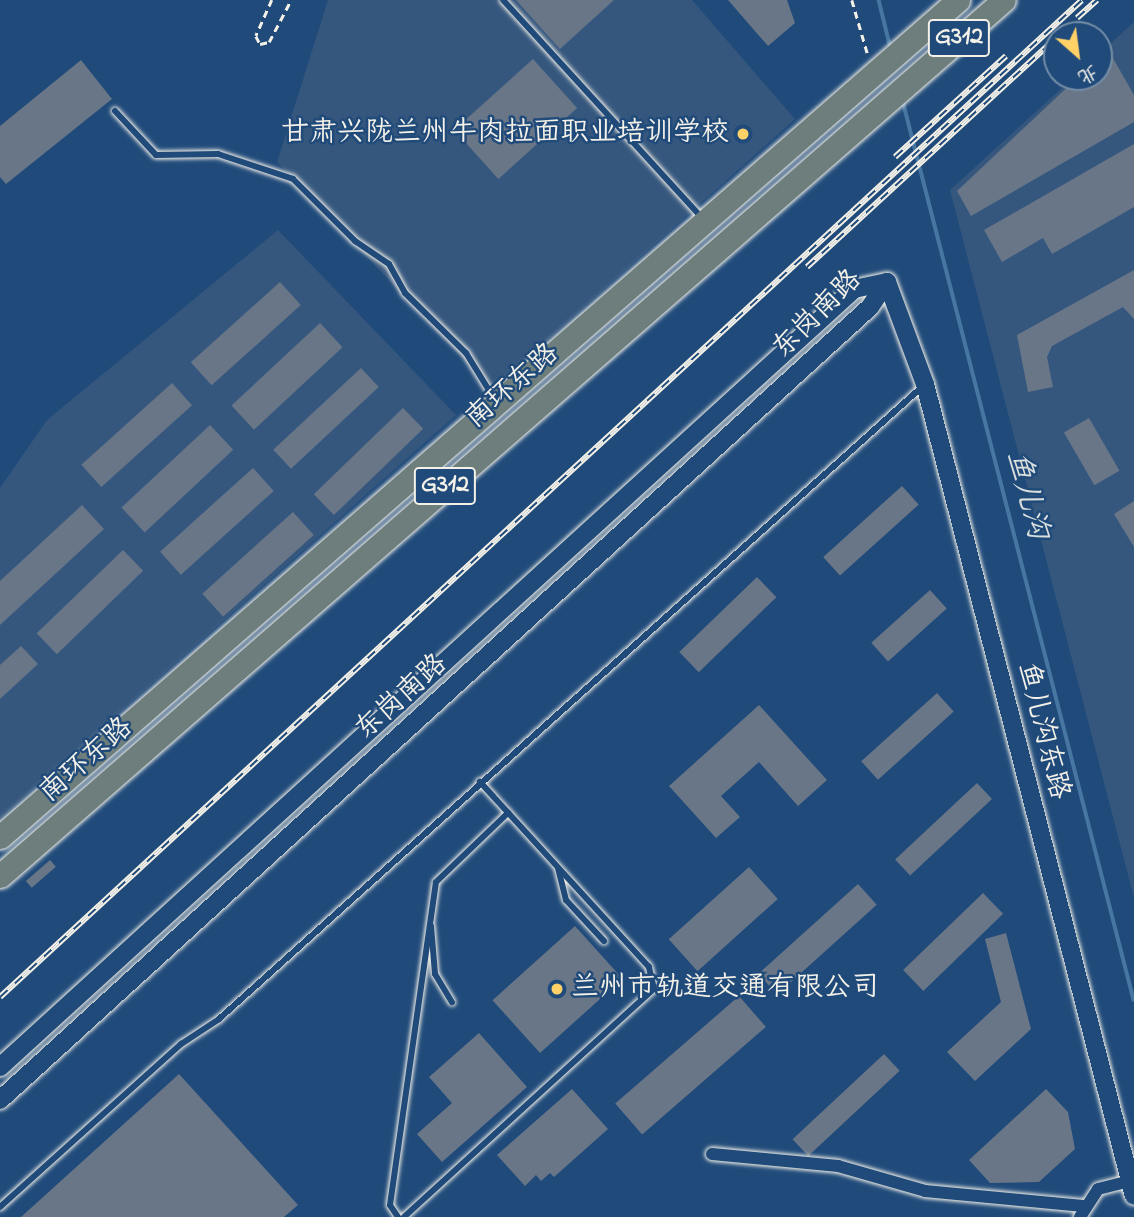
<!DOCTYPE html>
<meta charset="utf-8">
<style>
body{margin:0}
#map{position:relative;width:1134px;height:1217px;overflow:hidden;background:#1f4a7a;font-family:"Indie Flower","LXGW WenKai TC",sans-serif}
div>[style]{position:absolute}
.built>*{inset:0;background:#35577e}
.stream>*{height:3.5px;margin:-1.75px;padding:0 1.75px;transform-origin:1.75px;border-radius:1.75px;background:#4776a3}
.building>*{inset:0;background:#697688;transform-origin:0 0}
.path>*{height:2.5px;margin-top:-1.25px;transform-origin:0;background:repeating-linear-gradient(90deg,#f4f1e8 0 7px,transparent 0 12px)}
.roads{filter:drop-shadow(0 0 2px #f4f1e8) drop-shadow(0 0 2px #f4f1e8)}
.lane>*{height:6px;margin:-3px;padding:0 3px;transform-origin:3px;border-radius:3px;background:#1f4a7a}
.street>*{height:12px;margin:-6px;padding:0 6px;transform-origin:6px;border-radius:6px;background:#1f4a7a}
.secondary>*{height:18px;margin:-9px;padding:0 9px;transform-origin:9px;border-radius:9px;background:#1f4a7a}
.highway>*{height:23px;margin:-11.5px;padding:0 11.5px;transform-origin:11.5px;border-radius:11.5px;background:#6d7e7c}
.rail>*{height:6px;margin-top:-3px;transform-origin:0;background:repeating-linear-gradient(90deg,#1f4a7a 0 10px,#f4f1e8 0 20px);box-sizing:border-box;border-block:2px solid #f4f1e8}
.dots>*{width:19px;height:19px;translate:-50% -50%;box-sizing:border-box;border:4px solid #1f4a7a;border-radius:50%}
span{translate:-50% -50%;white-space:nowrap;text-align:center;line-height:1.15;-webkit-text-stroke:5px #1f4a7a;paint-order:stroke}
.shield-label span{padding:2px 5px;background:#1f4a7a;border:2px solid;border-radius:5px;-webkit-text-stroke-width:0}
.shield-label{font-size:26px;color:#f4f1e8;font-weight:700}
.poi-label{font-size:28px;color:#f4f1e8}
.right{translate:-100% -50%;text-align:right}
.left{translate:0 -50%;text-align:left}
.street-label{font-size:28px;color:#f4f1e8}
.water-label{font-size:30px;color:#dadfde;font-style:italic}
.north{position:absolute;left:1043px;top:21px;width:70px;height:70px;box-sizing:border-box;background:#1f4a7a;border:2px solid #748da6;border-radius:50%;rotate:152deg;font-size:19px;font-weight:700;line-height:28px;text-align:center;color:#f4f1e8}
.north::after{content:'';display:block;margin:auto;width:24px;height:32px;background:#ffd166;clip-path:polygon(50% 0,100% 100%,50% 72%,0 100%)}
</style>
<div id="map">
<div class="built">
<i style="clip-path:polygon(328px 0,692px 0,795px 119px,492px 389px,277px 162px)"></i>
<i style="clip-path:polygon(1134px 22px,1134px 898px,950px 190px,1074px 77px,1099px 77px,1099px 54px)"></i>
<i style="clip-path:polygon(278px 230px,456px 415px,0 818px,0 488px,47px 420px)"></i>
</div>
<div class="stream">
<i style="left:879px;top:0;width:50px;rotate:76.2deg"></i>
<i style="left:903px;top:101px;width:928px;rotate:75.59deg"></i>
</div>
<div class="building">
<i style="clip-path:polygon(516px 0,614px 0,560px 49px)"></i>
<i style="clip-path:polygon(728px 0,787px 0,795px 23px,768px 46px)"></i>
<i style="clip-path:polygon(1110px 53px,1134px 95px,1134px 122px,971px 216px,957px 191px,1078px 77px,1099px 77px,1099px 59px)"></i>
<i style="left:533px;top:59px;width:66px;height:106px;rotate:48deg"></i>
<i style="clip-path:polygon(81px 60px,112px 99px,6px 184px,0 177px,0 126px)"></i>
<i style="clip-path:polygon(1134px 144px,1134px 207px,1052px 254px,1043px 238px,1002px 262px,984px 230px)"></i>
<i style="clip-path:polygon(1134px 270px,1134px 319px,1123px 307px,1052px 346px,1047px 357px,1053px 387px,1028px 392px,1017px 335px)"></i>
<i style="left:280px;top:282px;width:31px;height:120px;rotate:48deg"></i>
<i style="left:320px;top:323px;width:33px;height:121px;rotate:47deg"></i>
<i style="left:361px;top:368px;width:26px;height:120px;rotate:47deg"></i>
<i style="left:172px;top:383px;width:30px;height:122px;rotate:48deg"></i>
<i style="left:403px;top:408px;width:29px;height:124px;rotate:46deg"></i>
<i style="left:1089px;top:418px;width:61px;height:29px;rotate:60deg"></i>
<i style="left:210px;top:425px;width:34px;height:121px;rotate:47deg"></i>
<i style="left:253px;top:468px;width:31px;height:125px;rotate:48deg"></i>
<i style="left:902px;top:486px;width:25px;height:106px;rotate:48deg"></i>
<i style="clip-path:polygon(1134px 501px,1134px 547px,1114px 514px)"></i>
<i style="clip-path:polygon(82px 505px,104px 529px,0 625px,0 581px)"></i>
<i style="left:293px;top:512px;width:31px;height:122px;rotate:48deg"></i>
<i style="left:123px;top:550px;width:29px;height:120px;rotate:46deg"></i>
<i style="left:757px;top:577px;width:28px;height:108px;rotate:46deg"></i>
<i style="left:930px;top:590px;width:25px;height:79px;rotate:48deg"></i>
<i style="clip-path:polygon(21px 646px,38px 664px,0 699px,0 665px)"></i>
<i style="left:937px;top:693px;width:25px;height:102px;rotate:48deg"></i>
<i style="clip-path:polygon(759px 705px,827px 780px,798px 806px,759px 762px,721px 796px,740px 817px,716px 838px,669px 786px)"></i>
<i style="left:977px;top:783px;width:22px;height:112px;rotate:47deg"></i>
<i style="left:50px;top:860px;width:9px;height:32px;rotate:49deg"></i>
<i style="left:749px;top:867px;width:43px;height:108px;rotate:48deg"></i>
<i style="left:858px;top:884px;width:28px;height:134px;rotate:48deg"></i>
<i style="left:983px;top:893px;width:29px;height:111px;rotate:46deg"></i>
<i style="left:575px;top:926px;width:71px;height:111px;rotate:48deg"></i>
<i style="clip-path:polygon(1006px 933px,1031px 1029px,975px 1081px,947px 1052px,1001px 1002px,985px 939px)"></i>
<i style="left:739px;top:996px;width:41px;height:164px;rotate:49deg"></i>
<i style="clip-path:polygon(479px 1033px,527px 1087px,442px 1162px,417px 1134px,452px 1103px,429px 1077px)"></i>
<i style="left:884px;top:1054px;width:23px;height:125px;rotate:47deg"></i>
<i style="clip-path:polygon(179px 1074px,298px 1205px,284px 1217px,21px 1217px)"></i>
<i style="clip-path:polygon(572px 1089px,608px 1129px,554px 1177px,550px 1173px,541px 1181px,536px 1175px,525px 1186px,497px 1155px)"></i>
<i style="clip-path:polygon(1046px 1089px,1068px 1112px,1075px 1149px,1039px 1182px,990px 1183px,969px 1160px)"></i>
</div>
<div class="path">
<i style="left:272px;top:0;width:39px;rotate:114deg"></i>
<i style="left:256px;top:36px;width:9px;rotate:63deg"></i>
<i style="left:260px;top:44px;width:9px;rotate:-13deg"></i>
<i style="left:269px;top:42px;width:47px;rotate:-62.4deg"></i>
<i style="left:852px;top:0;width:57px;rotate:73.8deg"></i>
</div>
<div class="roads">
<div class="lane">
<i style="left:503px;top:0;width:297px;rotate:47.6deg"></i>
<i style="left:115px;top:111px;width:60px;rotate:47deg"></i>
<i style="left:156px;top:155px;width:62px;rotate:-0.9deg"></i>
<i style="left:218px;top:154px;width:79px;rotate:18.4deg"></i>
<i style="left:293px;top:179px;width:88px;rotate:45deg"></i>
<i style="left:355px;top:241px;width:41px;rotate:34.1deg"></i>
<i style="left:389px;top:264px;width:33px;rotate:61deg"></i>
<i style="left:405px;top:293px;width:86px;rotate:44.5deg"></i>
<i style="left:466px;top:353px;width:55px;rotate:58.3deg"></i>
<i style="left:558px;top:868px;width:33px;rotate:76deg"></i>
<i style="left:566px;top:900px;width:56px;rotate:47.2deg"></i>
<i style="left:431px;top:926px;width:48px;rotate:85.2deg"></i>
<i style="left:435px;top:974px;width:33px;rotate:59deg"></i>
<i style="left:0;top:1207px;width:244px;rotate:-42deg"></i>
<i style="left:181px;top:1044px;width:45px;rotate:-33.3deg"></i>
<i style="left:219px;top:1019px;width:948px;rotate:-41.96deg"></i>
<i style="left:398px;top:1217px;width:14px;rotate:-124deg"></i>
<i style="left:390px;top:1205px;width:326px;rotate:-81.9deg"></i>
<i style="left:436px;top:882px;width:100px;rotate:-43.8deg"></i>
<i style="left:404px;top:1217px;width:338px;rotate:-42.4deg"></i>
<i style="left:654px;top:989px;width:23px;rotate:-103deg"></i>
<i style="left:649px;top:967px;width:251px;rotate:-132.4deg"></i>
</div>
<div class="street">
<i style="left:712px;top:1154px;width:127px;rotate:5.4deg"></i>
<i style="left:838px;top:1166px;width:91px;rotate:16deg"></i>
<i style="left:925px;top:1191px;width:159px;rotate:5.4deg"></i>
<i style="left:1080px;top:1217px;width:33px;rotate:-57deg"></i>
<i style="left:1098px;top:1189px;width:33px;rotate:-14deg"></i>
</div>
<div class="secondary">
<i style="left:887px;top:282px;width:109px;rotate:69.6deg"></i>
<i style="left:925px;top:384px;width:838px;rotate:75.57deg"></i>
<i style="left:0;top:1067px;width:1155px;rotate:-42.33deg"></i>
<i style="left:854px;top:289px;width:34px;rotate:-12deg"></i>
<i style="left:0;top:1100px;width:1177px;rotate:-42.35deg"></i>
<i style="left:870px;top:307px;width:30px;rotate:-56deg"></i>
</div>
<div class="highway">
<i style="left:0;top:837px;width:1272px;rotate:-41.14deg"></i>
<i style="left:0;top:876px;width:1332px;rotate:-41.11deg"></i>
</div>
</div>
<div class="rail">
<i style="left:1077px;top:18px;width:27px;rotate:-42deg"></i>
<i style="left:895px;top:157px;width:150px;rotate:-42.3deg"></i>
<i style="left:807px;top:267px;width:340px;rotate:-42.6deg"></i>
<i style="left:0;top:997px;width:1471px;rotate:-42.66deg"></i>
</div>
<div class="dots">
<i style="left:743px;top:134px;background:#ffd166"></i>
<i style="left:557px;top:989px;background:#ffd166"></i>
</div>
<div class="shield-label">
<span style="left:959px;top:38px">G312</span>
<span style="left:445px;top:486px">G312</span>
</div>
<div class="poi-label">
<span class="right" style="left:729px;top:134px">甘肃兴陇兰州牛肉拉面职业培训学校</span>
<span class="left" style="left:571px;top:989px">兰州市轨道交通有限公司</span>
</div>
<div class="street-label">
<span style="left:818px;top:315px;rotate:-45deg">东岗南路</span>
<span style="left:513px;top:387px;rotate:-41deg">南环东路</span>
<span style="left:402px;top:698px;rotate:-42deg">东岗南路</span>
<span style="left:1042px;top:731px;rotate:76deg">鱼儿沟东路</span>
<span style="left:87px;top:761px;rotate:-41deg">南环东路</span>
</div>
<div class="water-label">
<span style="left:1026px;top:495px;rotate:75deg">鱼儿沟</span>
</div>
<div class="north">北</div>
</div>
